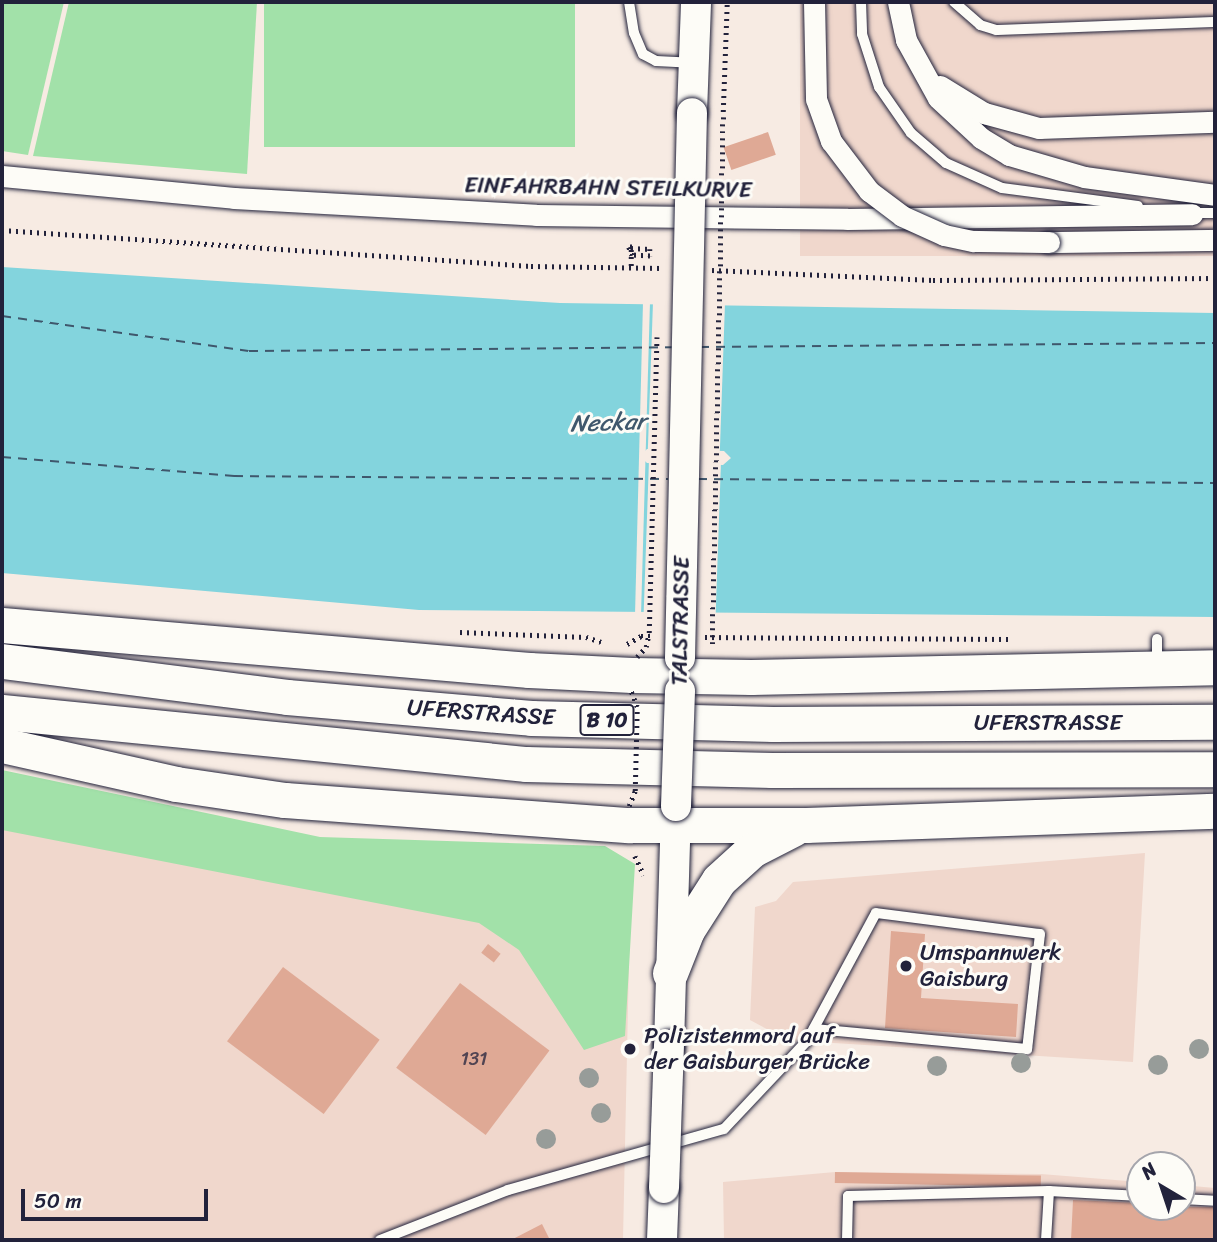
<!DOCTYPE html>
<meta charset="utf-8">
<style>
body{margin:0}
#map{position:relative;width:1217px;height:1242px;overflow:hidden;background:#f7ebe3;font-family:Sriracha,sans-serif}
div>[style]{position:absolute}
.built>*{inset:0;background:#f0d7cc;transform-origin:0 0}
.green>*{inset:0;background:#a2e1a9;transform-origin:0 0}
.water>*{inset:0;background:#83d4dd}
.pier>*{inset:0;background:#f7ebe3;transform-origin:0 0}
.ferry>*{height:2px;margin-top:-1px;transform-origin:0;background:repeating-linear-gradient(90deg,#3f576c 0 9px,transparent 0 16px)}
.building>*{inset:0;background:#dfa995;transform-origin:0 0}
.path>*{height:4.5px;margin-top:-2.25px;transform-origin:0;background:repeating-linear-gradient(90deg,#22223b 0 2px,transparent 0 7px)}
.roads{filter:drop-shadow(0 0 2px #22223b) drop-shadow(0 0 2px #22223b)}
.service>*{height:10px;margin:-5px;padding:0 5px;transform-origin:5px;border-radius:5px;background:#fdfcf7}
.minor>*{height:21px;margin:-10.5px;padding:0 10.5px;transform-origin:10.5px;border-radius:10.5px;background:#fdfcf7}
.secondary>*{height:30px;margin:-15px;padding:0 15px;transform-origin:15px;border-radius:15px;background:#fdfcf7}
.trunk>*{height:35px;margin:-17.5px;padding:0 17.5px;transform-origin:17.5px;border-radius:17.5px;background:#fdfcf7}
.path-bridge>*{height:4.5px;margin-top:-2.25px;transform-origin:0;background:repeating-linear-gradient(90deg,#22223b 0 2px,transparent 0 7px)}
.bridges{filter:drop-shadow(0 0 2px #22223b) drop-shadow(0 0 2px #22223b)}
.minor-bridge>*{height:21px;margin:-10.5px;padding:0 10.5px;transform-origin:10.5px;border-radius:10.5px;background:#fdfcf7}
.secondary-bridge>*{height:30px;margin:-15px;padding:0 15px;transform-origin:15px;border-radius:15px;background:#fdfcf7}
.trees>*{width:20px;height:20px;margin:-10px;border-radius:50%;background:#979c99}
.dots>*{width:19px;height:19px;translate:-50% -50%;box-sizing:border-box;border:4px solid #fdfcf7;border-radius:50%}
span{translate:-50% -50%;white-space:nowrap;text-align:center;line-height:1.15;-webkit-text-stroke:6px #fdfcf7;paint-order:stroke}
.number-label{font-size:19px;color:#514452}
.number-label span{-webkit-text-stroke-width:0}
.shield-label span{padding:2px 5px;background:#fdfcf7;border:2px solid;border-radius:5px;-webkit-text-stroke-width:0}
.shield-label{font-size:21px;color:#22223b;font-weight:700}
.street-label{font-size:23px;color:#22223b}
.poi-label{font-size:23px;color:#22223b}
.left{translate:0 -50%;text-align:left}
.water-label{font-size:24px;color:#3f576c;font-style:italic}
.frame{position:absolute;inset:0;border:4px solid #22223b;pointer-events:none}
.north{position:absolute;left:1126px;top:1151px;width:70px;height:70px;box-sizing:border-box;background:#fdfcf7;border:2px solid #a5a5ac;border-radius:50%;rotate:321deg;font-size:19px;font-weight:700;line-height:28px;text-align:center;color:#22223b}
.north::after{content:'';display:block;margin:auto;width:24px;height:32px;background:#22223b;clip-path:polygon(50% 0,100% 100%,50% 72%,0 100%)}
.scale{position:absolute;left:21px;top:1189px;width:187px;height:32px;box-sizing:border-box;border:4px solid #22223b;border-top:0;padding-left:9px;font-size:21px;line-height:24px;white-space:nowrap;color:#22223b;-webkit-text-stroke:5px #fdfcf7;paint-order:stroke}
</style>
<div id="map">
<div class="built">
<i style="left:800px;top:2px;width:415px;height:254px"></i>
<i style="clip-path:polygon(2px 780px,325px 842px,631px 867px,623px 1240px,2px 1240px)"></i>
<i style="clip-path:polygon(1145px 853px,1133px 1062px,787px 1040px,750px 1020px,755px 907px,776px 901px,793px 882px)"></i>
<i style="clip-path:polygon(835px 1172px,1041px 1174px,1140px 1182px,1140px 1207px,1182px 1207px,1182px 1185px,1215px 1188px,1215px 1240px,724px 1240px,723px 1182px)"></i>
</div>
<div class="green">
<i style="clip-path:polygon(2px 2px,64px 2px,28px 155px,2px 151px)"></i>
<i style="clip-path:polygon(69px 2px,257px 2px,247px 174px,33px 156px)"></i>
<i style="left:264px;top:2px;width:311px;height:145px"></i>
<i style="clip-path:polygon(2px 770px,320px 837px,605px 846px,635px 864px,625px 1036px,584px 1050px,519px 950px,479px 923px,2px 830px)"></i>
</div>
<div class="water">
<i style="clip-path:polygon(evenodd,2px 267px,560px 303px,1215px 313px,1215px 617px,419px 610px,2px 573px,2px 267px,647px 449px,724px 451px,731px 458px,723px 465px,647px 463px,640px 456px,647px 449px)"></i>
</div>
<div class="pier">
<i style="clip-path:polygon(643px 302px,650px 302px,641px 615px,635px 615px)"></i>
<i style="left:653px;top:302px;width:72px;height:150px;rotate:2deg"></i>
<i style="left:649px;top:460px;width:72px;height:155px;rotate:2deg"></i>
</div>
<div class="ferry">
<i style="left:2px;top:316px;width:249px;rotate:8.1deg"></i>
<i style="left:249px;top:351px;width:425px;rotate:-0.5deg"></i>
<i style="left:700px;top:347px;width:515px;rotate:-0.45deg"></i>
<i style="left:2px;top:457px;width:233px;rotate:4.7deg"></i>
<i style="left:234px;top:476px;width:434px;rotate:0.4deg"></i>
<i style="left:698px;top:479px;width:517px;rotate:0.44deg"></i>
</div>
<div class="building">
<i style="left:768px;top:132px;width:24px;height:47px;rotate:71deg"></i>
<i style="clip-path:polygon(891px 931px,925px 934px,921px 998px,1018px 1004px,1016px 1037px,885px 1028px)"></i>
<i style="left:488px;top:944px;width:16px;height:11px;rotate:38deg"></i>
<i style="left:283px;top:967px;width:121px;height:93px;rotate:37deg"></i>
<i style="left:460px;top:983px;width:112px;height:106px;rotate:37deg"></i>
<i style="left:835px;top:1172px;width:206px;height:11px;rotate:1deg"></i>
<i style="clip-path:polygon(1073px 1200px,1140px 1203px,1140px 1207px,1215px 1207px,1215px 1240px,1071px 1240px)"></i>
<i style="clip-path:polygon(542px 1224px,550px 1240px,511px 1240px)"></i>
</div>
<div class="path">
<i style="left:723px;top:112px;width:110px;rotate:-87.9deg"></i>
<i style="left:2px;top:230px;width:530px;rotate:3.89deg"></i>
<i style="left:531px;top:266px;width:131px;rotate:0.9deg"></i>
<i style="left:631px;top:266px;width:18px;rotate:-90deg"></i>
<i style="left:631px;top:248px;width:19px;rotate:3deg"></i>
<i style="left:650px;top:249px;width:7px;rotate:90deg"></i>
<i style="left:650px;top:256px;width:18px;rotate:-177deg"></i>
<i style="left:712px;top:270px;width:221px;rotate:2.6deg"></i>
<i style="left:933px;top:280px;width:282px;rotate:-0.4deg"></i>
<i style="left:460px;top:632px;width:126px;rotate:2.3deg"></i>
<i style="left:586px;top:637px;width:16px;rotate:18deg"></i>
<i style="left:705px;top:637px;width:303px;rotate:0.4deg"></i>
<i style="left:627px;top:644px;width:16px;rotate:-30deg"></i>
<i style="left:641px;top:636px;width:13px"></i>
<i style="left:635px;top:856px;width:21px;rotate:65deg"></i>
</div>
<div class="roads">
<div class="service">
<i style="left:629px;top:2px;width:31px;rotate:81deg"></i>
<i style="left:634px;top:33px;width:23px;rotate:67deg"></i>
<i style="left:643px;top:54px;width:15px;rotate:28deg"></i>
<i style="left:656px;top:61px;width:35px;rotate:3deg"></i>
<i style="left:861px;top:2px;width:32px;rotate:88deg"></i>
<i style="left:862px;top:34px;width:56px;rotate:72.2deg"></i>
<i style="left:879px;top:87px;width:56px;rotate:55.2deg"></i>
<i style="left:911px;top:133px;width:46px;rotate:40.6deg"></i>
<i style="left:946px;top:163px;width:61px;rotate:24.1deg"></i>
<i style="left:1002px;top:188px;width:137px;rotate:7.5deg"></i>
<i style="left:954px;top:2px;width:35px;rotate:41deg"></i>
<i style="left:980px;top:25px;width:17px;rotate:17deg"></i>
<i style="left:996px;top:30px;width:219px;rotate:-2.1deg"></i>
<i style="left:1189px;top:213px;width:26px"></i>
<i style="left:1157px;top:639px;width:25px;rotate:90deg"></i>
<i style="left:1182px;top:1199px;width:33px;rotate:3deg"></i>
<i style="left:380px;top:1240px;width:137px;rotate:-21.3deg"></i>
<i style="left:508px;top:1190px;width:224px;rotate:-15.8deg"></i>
<i style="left:724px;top:1129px;width:121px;rotate:-46.7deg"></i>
<i style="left:807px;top:1041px;width:145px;rotate:-61.7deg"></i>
<i style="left:876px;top:913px;width:165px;rotate:7.3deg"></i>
<i style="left:1040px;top:934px;width:116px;rotate:96.4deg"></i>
<i style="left:1027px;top:1049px;width:214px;rotate:-174.6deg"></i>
<i style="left:847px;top:1240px;width:44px;rotate:-88.7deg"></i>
<i style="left:848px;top:1196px;width:201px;rotate:-1.4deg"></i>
<i style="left:1049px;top:1191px;width:91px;rotate:3.1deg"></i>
<i style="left:1046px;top:1240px;width:49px;rotate:-86.5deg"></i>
</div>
<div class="minor">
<i style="left:898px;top:2px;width:39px;rotate:78deg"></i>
<i style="left:906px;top:40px;width:66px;rotate:61.1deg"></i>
<i style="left:938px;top:98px;width:59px;rotate:42.9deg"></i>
<i style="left:981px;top:138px;width:33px;rotate:31deg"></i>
<i style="left:1009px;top:155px;width:78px;rotate:16.3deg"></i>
<i style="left:1084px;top:177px;width:132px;rotate:7.8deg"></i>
<i style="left:940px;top:86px;width:52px;rotate:31.5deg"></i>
<i style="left:984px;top:113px;width:57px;rotate:15.3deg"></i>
<i style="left:1039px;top:128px;width:176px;rotate:-2deg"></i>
<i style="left:2px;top:176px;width:233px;rotate:5.4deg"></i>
<i style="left:234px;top:198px;width:302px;rotate:3.2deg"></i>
<i style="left:536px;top:215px;width:311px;rotate:0.7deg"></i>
<i style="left:847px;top:219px;width:345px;rotate:-0.8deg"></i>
<i style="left:1049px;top:242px;width:166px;rotate:-0.7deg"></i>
</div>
<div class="secondary">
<i style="left:692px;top:113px;width:111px;rotate:-87.9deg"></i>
<i style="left:669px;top:1045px;width:239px;rotate:-88.3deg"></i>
<i style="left:662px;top:1240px;width:52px;rotate:-87.8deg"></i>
</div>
<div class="trunk">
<i style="left:2px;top:625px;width:529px;rotate:4.88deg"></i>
<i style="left:529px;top:670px;width:103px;rotate:2.8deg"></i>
<i style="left:632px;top:675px;width:119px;rotate:1deg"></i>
<i style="left:751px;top:677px;width:464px;rotate:-1.2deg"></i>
<i style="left:2px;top:661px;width:287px;rotate:7.2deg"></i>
<i style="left:287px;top:697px;width:245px;rotate:4.9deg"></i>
<i style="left:531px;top:718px;width:242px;rotate:1.4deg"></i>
<i style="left:773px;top:724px;width:442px;rotate:-0.3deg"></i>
<i style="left:2px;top:712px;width:527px;rotate:5.67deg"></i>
<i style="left:526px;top:764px;width:246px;rotate:1.4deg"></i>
<i style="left:772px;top:770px;width:443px;rotate:-0.1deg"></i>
<i style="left:2px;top:745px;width:178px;rotate:12.6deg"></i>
<i style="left:176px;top:784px;width:110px;rotate:8.4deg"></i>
<i style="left:285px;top:800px;width:345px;rotate:4.2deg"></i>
<i style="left:629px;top:825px;width:177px"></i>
<i style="left:806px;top:825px;width:409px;rotate:-2deg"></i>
<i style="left:670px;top:973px;width:46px;rotate:-68.4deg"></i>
<i style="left:687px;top:930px;width:59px;rotate:-57.4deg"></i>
<i style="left:719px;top:880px;width:45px;rotate:-42.3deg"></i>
<i style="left:752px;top:850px;width:46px;rotate:-27.1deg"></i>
</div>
</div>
<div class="path-bridge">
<i style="left:632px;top:247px;width:3px;rotate:180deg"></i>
<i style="left:629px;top:247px;width:9px;rotate:69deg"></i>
<i style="left:712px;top:644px;width:532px;rotate:-88.82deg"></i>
<i style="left:637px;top:657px;width:13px;rotate:-48deg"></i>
<i style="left:646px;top:647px;width:14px;rotate:-78deg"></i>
<i style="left:649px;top:633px;width:296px;rotate:-88.5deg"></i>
<i style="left:629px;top:806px;width:16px;rotate:-68deg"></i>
<i style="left:635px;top:791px;width:84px;rotate:-88.6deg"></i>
<i style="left:637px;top:707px;width:17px;rotate:-111deg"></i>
</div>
<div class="bridges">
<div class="minor-bridge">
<i style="left:814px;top:2px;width:97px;rotate:88.8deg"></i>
<i style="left:816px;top:99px;width:45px;rotate:70.3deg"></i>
<i style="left:831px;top:141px;width:63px;rotate:52.8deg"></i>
<i style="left:869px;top:191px;width:41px;rotate:37.1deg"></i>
<i style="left:902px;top:216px;width:46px;rotate:24.3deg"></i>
<i style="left:944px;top:235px;width:30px;rotate:12deg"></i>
<i style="left:973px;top:241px;width:76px;rotate:0.8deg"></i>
</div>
<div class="secondary-bridge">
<i style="left:680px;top:658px;width:545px;rotate:-88.74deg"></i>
<i style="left:676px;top:806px;width:115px;rotate:-88deg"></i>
<i style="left:664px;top:1188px;width:143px;rotate:-88deg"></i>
</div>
</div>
<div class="trees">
<i style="left:1199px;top:1049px"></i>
<i style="left:1021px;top:1063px"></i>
<i style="left:1158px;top:1065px"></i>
<i style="left:937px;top:1066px"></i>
<i style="left:589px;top:1078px"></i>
<i style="left:601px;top:1113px"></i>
<i style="left:546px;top:1139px"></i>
</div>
<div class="dots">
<i style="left:906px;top:966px;background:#22223b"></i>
<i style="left:630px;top:1049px;background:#22223b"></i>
</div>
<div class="number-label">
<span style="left:474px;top:1059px">131</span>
</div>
<div class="shield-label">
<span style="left:607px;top:720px">B 10</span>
</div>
<div class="street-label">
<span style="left:608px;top:188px;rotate:1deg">EINFAHRBAHN STEILKURVE</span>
<span style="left:681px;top:621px;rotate:-89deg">TALSTRASSE</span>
<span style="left:481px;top:713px;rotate:4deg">UFERSTRASSE</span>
<span style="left:1048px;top:723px">UFERSTRASSE</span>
</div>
<div class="poi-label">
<span class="left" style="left:920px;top:966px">Umspannwerk<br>Gaisburg</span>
<span class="left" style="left:644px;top:1049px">Polizistenmord auf<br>der Gaisburger Brücke</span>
</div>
<div class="water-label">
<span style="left:608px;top:423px;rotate:-2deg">Neckar</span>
</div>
<div class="frame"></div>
<div class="north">N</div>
<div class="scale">50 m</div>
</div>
